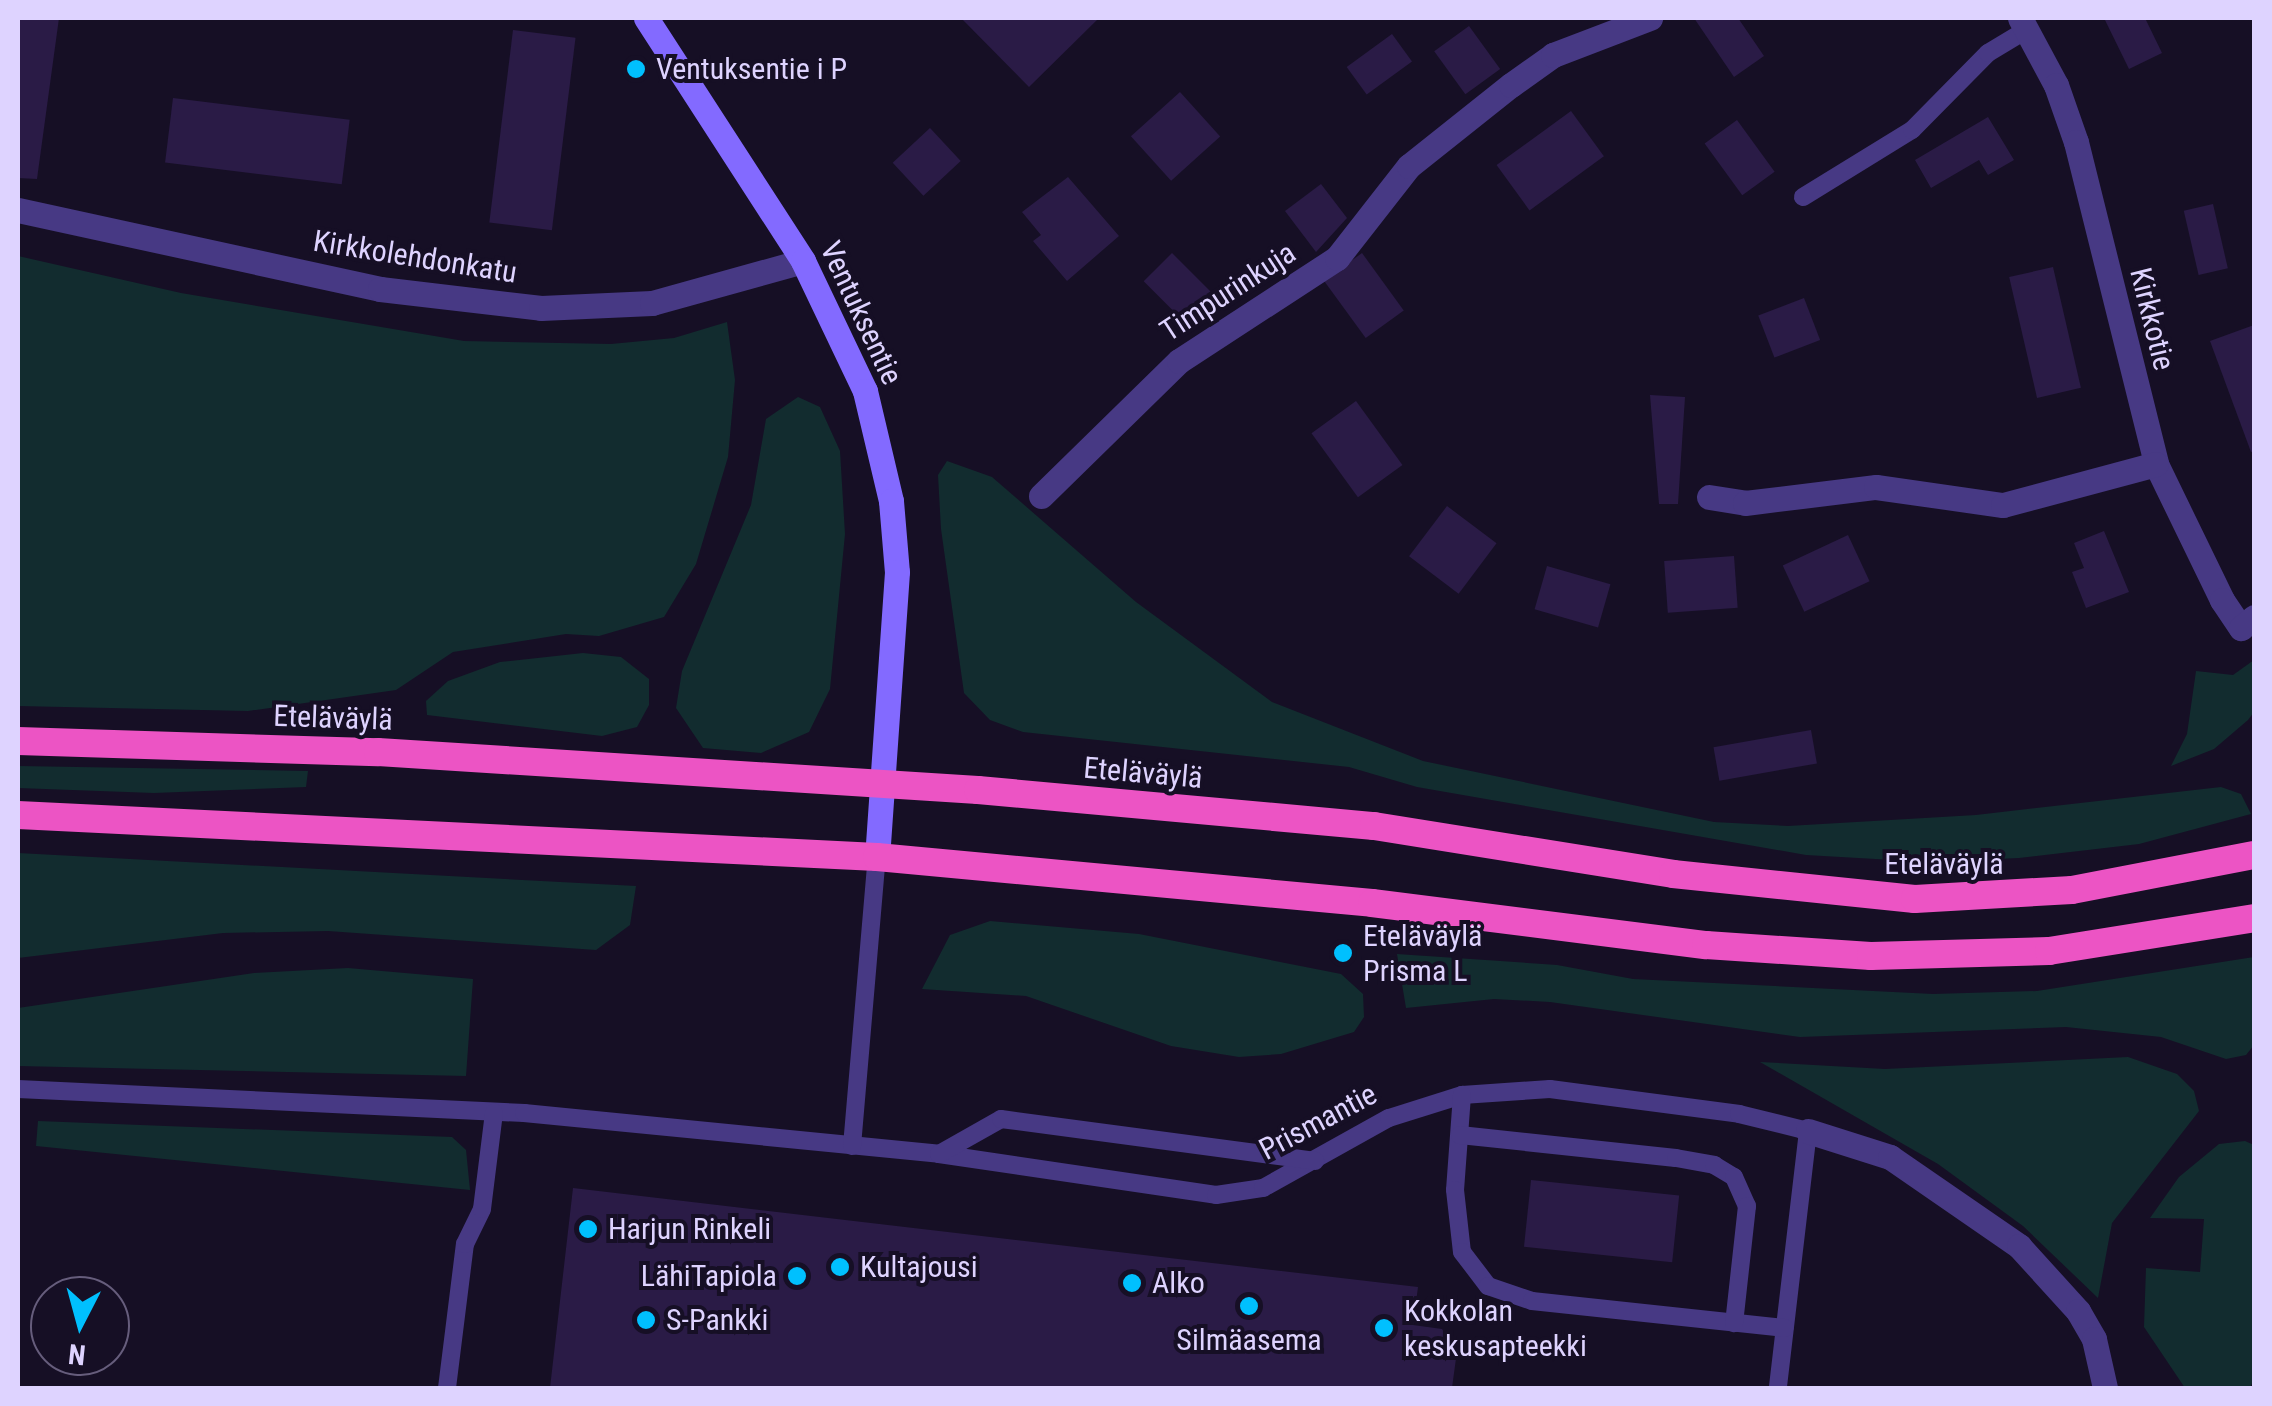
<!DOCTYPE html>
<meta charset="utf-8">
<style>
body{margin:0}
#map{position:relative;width:2272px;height:1406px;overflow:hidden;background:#160f25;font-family:"Roboto Condensed",sans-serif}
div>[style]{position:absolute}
.green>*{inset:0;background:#122c2f}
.building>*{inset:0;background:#2a1b46;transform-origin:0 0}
.service>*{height:18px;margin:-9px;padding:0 9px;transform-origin:9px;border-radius:9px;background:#473984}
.minor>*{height:25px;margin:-12.5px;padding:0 12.5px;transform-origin:12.5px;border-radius:12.5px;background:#473984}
.secondary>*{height:25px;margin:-12.5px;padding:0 12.5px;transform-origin:12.5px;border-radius:12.5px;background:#836aff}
.trunk>*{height:28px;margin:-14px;padding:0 14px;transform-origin:14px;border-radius:14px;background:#ec54c4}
.dots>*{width:28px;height:28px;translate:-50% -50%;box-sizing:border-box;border:5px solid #160f25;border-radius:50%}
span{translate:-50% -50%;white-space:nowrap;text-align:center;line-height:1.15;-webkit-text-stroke:8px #160f25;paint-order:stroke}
.poi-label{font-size:30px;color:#ded3ff}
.left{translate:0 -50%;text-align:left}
.right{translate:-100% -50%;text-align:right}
.street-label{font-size:30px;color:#ded3ff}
.frame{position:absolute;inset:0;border:20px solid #ded3ff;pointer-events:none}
.north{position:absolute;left:30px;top:1276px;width:100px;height:100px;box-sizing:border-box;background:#160f25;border:2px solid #665d7c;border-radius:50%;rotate:186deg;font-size:28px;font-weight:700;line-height:40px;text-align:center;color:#ded3ff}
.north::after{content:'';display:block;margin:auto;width:35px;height:45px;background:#00c0fe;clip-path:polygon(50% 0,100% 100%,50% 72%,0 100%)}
</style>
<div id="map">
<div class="green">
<i style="clip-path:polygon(18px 256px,181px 293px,464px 341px,611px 344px,674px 338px,727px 322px,735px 380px,728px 457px,696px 564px,664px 617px,599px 636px,566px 634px,453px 652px,396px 690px,248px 711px,18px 706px)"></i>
<i style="clip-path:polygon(798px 397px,820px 407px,840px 451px,845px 534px,830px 689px,809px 732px,761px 753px,703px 748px,676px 708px,682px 671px,751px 505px,766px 419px)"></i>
<i style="clip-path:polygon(947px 461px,992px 477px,1136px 602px,1272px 702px,1423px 761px,1714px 822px,1788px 826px,1976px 815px,2221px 787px,2241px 794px,2251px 814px,2139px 844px,2019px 858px,1928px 862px,1806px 855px,1417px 787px,1349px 767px,1023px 732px,990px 720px,964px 693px,941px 529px,938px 475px)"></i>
<i style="clip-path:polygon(583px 653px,621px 657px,649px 679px,649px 705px,637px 727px,602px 736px,427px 715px,426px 701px,448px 681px,500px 662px)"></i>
<i style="clip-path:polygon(2254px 660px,2254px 712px,2248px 720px,2214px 749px,2171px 766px,2187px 734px,2196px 671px,2233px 675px)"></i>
<i style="clip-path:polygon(18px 766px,308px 771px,306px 787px,154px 793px,18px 788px)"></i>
<i style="clip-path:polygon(18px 853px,636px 886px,630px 925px,596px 950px,328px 931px,223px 933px,18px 958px)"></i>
<i style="clip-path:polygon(990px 921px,1139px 934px,1341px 974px,1363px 994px,1364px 1017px,1354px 1032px,1281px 1054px,1239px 1057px,1171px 1046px,1026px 996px,922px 989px,950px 935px)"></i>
<i style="clip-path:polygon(1397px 954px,1557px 965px,1633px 979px,1933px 994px,2037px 991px,2254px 957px,2254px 1045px,2246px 1055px,2226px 1059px,2161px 1037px,2066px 1027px,1800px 1037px,1550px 1002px,1494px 999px,1406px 1008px)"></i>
<i style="clip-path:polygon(348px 968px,473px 979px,466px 1076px,18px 1066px,18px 1008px,254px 973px)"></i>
<i style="clip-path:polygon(2128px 1057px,2177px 1074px,2194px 1091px,2199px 1111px,2112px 1223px,2098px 1298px,2023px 1226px,1938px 1164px,1760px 1062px,1885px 1069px)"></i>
<i style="clip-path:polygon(38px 1121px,452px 1137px,466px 1150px,470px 1190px,36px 1146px)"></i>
<i style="clip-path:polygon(2245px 1141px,2254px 1145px,2254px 1379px,2250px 1388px,2185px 1388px,2144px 1327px,2146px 1268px,2200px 1272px,2204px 1219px,2150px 1218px,2179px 1177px,2219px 1144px)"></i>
</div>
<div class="building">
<i style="clip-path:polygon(18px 18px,59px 18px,37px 179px,18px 178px)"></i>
<i style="clip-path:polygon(961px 18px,1099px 18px,1029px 87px)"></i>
<i style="clip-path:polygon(1694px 18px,1738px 18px,1764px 56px,1734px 77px)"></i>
<i style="clip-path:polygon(2104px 18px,2145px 18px,2162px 53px,2129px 69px)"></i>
<i style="left:1469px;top:26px;width:53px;height:43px;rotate:54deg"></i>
<i style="left:513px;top:30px;width:63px;height:194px;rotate:7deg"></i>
<i style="left:1392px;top:34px;width:34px;height:56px;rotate:54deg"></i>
<i style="left:1180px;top:92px;width:60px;height:66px;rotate:48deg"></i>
<i style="left:173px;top:98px;width:178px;height:65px;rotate:7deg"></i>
<i style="left:1571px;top:111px;width:56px;height:92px;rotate:54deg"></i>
<i style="clip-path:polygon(1988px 117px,2014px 160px,1988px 175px,1979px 160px,1931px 188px,1915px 160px)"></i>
<i style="left:1737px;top:120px;width:64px;height:40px;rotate:54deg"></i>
<i style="left:930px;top:128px;width:45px;height:51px;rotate:47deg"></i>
<i style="clip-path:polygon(1068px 177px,1119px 236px,1067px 281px,1033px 241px,1041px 235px,1022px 212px)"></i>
<i style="clip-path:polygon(1321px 184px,1347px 218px,1316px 252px,1285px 211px)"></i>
<i style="left:2213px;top:204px;width:66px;height:30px;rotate:77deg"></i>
<i style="left:1172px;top:253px;width:59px;height:40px;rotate:45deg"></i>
<i style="left:1362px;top:253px;width:71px;height:47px;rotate:54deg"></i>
<i style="left:2053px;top:267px;width:124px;height:45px;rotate:77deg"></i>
<i style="left:1804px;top:298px;width:45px;height:49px;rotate:69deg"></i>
<i style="clip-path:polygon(2254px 325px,2254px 451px,2251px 452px,2210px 341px)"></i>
<i style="clip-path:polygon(1650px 395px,1685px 397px,1678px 504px,1659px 504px)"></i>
<i style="left:1356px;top:401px;width:79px;height:55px;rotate:54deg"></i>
<i style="left:1447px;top:506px;width:62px;height:63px;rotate:37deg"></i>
<i style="clip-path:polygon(2104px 531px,2129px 592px,2086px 608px,2072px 572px,2084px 568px,2074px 543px)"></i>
<i style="left:1848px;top:535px;width:51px;height:72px;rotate:65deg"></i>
<i style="left:1734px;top:556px;width:52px;height:70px;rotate:86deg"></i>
<i style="left:1547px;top:566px;width:66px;height:45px;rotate:16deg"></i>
<i style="left:1811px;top:730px;width:34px;height:99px;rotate:80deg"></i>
<i style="left:1531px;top:1180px;width:149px;height:67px;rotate:6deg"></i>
<i style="clip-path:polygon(573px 1188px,1418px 1287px,1413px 1325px,1442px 1329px,1457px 1351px,1452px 1388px,550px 1388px)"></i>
</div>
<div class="service">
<i style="left:1803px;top:197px;width:128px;rotate:-31.6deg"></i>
<i style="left:1912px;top:130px;width:108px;rotate:-45.4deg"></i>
<i style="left:1988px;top:53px;width:47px;rotate:-31deg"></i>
<i style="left:18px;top:1089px;width:507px;rotate:2.72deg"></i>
<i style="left:524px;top:1113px;width:417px;rotate:5.6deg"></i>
<i style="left:939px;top:1154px;width:280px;rotate:8.4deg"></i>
<i style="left:1216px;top:1195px;width:48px;rotate:-8.5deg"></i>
<i style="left:1263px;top:1188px;width:144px;rotate:-29.1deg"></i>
<i style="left:1389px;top:1118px;width:77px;rotate:-17.5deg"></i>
<i style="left:1462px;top:1095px;width:88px;rotate:-3.9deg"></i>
<i style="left:1550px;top:1089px;width:191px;rotate:7.5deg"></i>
<i style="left:1739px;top:1114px;width:71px;rotate:13.8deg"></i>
<i style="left:1808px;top:1131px;width:259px;rotate:96.7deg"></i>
<i style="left:1462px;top:1095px;width:95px;rotate:94.2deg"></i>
<i style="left:1455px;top:1190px;width:62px;rotate:83.6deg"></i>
<i style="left:1462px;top:1252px;width:43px;rotate:52.6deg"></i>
<i style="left:1488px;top:1286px;width:46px;rotate:18.8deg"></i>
<i style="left:1532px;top:1301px;width:254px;rotate:6.1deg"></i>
<i style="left:1460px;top:1135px;width:217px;rotate:6.1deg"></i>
<i style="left:1676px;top:1158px;width:39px;rotate:10deg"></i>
<i style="left:1714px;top:1165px;width:23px;rotate:31deg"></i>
<i style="left:1734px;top:1177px;width:32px;rotate:66deg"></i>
<i style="left:1747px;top:1206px;width:118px;rotate:96.3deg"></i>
<i style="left:852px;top:1146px;width:290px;rotate:-85.1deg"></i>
<i style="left:939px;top:1154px;width:71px;rotate:-29.4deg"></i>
<i style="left:1001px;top:1119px;width:317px;rotate:7.6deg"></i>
<i style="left:447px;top:1388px;width:145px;rotate:-82.9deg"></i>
<i style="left:465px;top:1244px;width:39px;rotate:-64deg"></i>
<i style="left:482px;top:1209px;width:97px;rotate:-82.9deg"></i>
</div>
<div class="minor">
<i style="left:2020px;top:18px;width:76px;rotate:61.8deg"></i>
<i style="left:2056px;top:85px;width:60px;rotate:70.7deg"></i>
<i style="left:2076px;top:142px;width:332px;rotate:76deg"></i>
<i style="left:2156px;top:464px;width:151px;rotate:64.1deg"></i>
<i style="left:2222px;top:600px;width:34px;rotate:56deg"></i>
<i style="left:2241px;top:628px;width:17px;rotate:-40deg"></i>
<i style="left:18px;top:210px;width:371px;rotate:12.3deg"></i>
<i style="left:380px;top:289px;width:162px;rotate:6.7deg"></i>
<i style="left:541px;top:308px;width:111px;rotate:-2.6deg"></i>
<i style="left:652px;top:303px;width:157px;rotate:-15.5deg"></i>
<i style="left:1041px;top:496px;width:193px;rotate:-44.4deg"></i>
<i style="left:1179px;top:361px;width:189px;rotate:-33.1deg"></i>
<i style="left:1337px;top:258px;width:117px;rotate:-52deg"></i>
<i style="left:1409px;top:166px;width:130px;rotate:-38.5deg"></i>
<i style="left:1511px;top:85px;width:52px;rotate:-35.5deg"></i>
<i style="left:1553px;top:55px;width:104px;rotate:-20.9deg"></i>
<i style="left:1709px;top:497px;width:36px;rotate:9deg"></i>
<i style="left:1745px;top:503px;width:132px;rotate:-7deg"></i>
<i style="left:1876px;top:487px;width:128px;rotate:8.1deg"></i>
<i style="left:2003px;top:505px;width:158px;rotate:-15deg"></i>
<i style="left:1808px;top:1131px;width:86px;rotate:17.6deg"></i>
<i style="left:1890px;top:1157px;width:157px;rotate:34.6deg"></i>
<i style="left:2019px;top:1246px;width:88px;rotate:47.8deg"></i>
<i style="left:2078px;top:1311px;width:32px;rotate:60deg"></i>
<i style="left:2094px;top:1339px;width:50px;rotate:77.3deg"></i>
</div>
<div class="secondary">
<i style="left:646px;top:18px;width:289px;rotate:57.1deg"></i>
<i style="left:803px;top:261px;width:144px;rotate:64.5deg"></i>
<i style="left:865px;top:391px;width:113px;rotate:76.7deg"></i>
<i style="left:891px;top:501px;width:71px;rotate:85.2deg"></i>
<i style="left:897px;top:572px;width:286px;rotate:94deg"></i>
</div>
<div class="trunk">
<i style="left:18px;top:741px;width:360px;rotate:1.8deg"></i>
<i style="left:378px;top:752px;width:601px;rotate:3.62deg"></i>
<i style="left:978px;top:790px;width:398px;rotate:5.2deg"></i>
<i style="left:1374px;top:826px;width:303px;rotate:9.1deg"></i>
<i style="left:1673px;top:874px;width:243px;rotate:5.9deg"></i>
<i style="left:1915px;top:899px;width:157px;rotate:-3.3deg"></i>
<i style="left:2072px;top:890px;width:185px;rotate:-10.9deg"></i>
<i style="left:18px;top:815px;width:860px;rotate:2.8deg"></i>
<i style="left:877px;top:857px;width:497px;rotate:5.3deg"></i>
<i style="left:1372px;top:903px;width:337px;rotate:7.2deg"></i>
<i style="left:1706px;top:945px;width:165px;rotate:3.8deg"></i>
<i style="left:1871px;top:956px;width:178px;rotate:-1.6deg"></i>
<i style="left:2049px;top:951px;width:208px;rotate:-9.1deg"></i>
</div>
<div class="dots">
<i style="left:636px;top:69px;background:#00c0fe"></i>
<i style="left:1343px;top:953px;background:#00c0fe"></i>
<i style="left:588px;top:1229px;background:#00c0fe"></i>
<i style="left:840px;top:1267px;background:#00c0fe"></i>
<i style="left:797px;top:1276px;background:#00c0fe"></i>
<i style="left:1132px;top:1283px;background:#00c0fe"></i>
<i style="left:1249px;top:1306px;background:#00c0fe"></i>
<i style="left:646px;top:1320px;background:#00c0fe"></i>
<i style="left:1384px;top:1328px;background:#00c0fe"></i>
</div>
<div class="poi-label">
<span class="left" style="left:656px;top:69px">Ventuksentie i P</span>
<span class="left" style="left:1363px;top:953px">Eteläväylä<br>Prisma L</span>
<span class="left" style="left:608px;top:1229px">Harjun Rinkeli</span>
<span class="left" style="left:860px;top:1267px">Kultajousi</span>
<span class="right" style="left:777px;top:1276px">LähiTapiola</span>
<span class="left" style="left:1152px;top:1283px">Alko</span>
<span class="left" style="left:1404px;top:1328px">Kokkolan<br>keskusapteekki</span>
<span class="left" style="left:666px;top:1320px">S-Pankki</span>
<span style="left:1249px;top:1340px">Silmäasema</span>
</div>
<div class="street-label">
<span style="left:415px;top:257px;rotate:9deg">Kirkkolehdonkatu</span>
<span style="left:1228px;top:292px;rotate:-33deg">Timpurinkuja</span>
<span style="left:861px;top:313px;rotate:65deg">Ventuksentie</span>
<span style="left:2152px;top:319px;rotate:76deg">Kirkkotie</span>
<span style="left:333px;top:718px;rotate:2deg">Eteläväylä</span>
<span style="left:1143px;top:773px;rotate:5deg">Eteläväylä</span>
<span style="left:1944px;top:864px">Eteläväylä</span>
<span style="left:1318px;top:1122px;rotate:-28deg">Prismantie</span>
</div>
<div class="frame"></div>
<div class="north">N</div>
</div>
